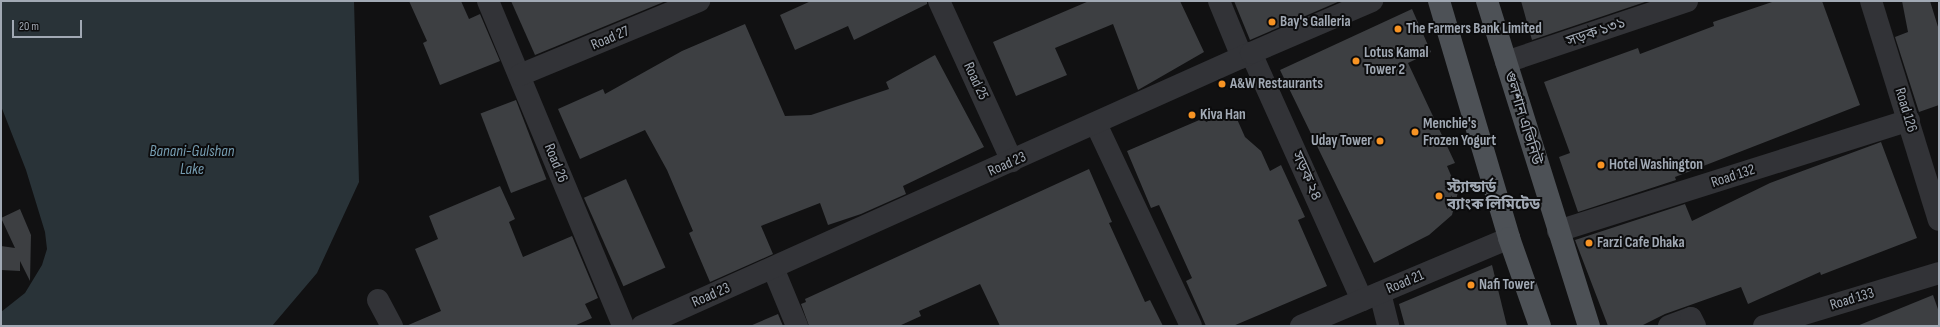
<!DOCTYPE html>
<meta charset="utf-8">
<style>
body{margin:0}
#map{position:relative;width:1940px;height:327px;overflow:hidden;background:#111112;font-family:"Sofia Sans Condensed","Noto Sans Bengali",sans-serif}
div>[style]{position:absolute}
.water>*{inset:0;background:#293338}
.building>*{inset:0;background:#3d3f42;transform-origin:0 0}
.minor>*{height:22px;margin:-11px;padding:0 11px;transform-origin:11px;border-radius:11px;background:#323337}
.major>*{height:22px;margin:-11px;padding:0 11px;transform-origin:11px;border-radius:11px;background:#4d5156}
.dots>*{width:11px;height:11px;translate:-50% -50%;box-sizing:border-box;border:2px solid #0c0c0d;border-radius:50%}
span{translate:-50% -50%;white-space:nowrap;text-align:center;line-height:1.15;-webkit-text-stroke:4px #0c0c0d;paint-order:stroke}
.poi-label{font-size:15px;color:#a1a9b4;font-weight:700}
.left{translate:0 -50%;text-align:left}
.right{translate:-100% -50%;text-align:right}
.street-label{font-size:15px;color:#a1a9b4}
.water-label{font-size:16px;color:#769db1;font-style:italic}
.frame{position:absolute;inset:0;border:2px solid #a1a9b4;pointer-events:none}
.scale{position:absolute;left:12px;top:20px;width:70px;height:18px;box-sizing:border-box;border:2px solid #a1a9b4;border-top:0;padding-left:5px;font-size:12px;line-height:14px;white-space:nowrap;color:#a1a9b4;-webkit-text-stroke:3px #0c0c0d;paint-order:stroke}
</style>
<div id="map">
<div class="water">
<i style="clip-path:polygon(1px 1px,354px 1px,359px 182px,317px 273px,272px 326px,1px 326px,1px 312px,25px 293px,42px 265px,47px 249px,45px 232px,26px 170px,1px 106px)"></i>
</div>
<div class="building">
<i style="clip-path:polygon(409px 1px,461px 1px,469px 19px,480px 14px,500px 61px,440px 85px,423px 43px,427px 41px)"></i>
<i style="clip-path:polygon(511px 1px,666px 1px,535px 55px)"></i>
<i style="clip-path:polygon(811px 1px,927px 1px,927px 4px,854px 40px,848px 26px,795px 50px,780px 15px)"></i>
<i style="clip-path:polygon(1089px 1px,1180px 1px,1204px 52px,1138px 90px,1113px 24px,1055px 48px,1067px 75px,1016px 96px,993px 42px)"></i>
<i style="clip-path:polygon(1234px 1px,1340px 1px,1250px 40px)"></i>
<i style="clip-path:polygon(1521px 1px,1648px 1px,1532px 40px)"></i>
<i style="clip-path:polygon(1775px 1px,1822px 1px,1860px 105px,1675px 177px,1676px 180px,1578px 212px,1559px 157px,1570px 153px,1544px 82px,1638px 48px,1640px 54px,1714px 26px,1713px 22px)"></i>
<i style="clip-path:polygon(1902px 1px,1930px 1px,1939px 30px,1939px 105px,1919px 112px,1895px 37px,1908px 32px)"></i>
<i style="clip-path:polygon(1412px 9px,1431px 52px,1408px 63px,1455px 163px,1447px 166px,1458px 192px,1452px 215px,1429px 235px,1374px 263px,1280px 70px)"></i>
<i style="clip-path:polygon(745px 24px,785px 116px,811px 115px,889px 89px,886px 82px,935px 55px,984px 147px,903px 186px,906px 194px,861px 214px,828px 225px,820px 203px,761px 226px,773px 254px,710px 282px,689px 233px,693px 231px,667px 170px,645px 130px,580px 159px,558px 109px,603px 89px,605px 94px,682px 51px)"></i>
<i style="left:516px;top:100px;width:85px;height:38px;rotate:69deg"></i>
<i style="clip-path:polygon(1233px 110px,1245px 137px,1261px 151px,1270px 171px,1281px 165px,1305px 217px,1298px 220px,1327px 286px,1233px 326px,1206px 326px,1186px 281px,1192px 278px,1159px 205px,1151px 208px,1127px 151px,1204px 118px,1206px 122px)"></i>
<i style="clip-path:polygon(1881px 142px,1917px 238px,1821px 275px,1820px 272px,1748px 304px,1741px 287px,1665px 314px,1641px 326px,1608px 326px,1575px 240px,1685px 204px,1692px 221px,1770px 183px)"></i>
<i style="clip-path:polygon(1089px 169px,1112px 222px,1109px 223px,1145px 302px,1150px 300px,1163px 326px,1000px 326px,980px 284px,919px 311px,921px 316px,899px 326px,809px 326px,801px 304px,806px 302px,805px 299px)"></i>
<i style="left:626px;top:179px;width:97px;height:46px;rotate:66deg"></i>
<i style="clip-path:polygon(500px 186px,515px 219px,509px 222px,523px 257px,572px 236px,598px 298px,585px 304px,592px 318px,574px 326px,406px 326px,441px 311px,415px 249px,438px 239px,429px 216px)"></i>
<i style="clip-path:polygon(20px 209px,31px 235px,30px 281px,20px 261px,20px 271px,1px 270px,1px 246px,15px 248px,1px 218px)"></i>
<i style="clip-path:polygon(1492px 265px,1507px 326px,1405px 326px,1399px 304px)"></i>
<i style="clip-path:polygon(1933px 295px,1939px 312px,1939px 326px,1857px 326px)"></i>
<i style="clip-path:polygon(778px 314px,783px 326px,750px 326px)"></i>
</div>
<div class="minor">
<i style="left:488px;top:1px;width:352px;rotate:67.4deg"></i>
<i style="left:939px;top:1px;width:176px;rotate:65.5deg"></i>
<i style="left:1219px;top:1px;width:61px;rotate:67.7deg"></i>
<i style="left:1871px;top:1px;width:229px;rotate:72.8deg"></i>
<i style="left:1251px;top:53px;width:271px;rotate:65.8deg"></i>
<i style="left:1506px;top:62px;width:191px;rotate:-18.6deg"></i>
<i style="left:520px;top:75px;width:194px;rotate:-22.5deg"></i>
<i style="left:1096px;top:124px;width:223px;rotate:64.8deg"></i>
<i style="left:1558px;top:231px;width:368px;rotate:-17.5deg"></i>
<i style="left:773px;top:268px;width:63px;rotate:67.5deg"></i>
<i style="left:1380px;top:293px;width:34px;rotate:76deg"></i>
<i style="left:378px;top:300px;width:30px;rotate:62deg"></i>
<i style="left:642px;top:326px;width:667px;rotate:-24.15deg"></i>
<i style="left:1251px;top:53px;width:132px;rotate:-23.3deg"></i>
<i style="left:1301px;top:326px;width:226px;rotate:-22.9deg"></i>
<i style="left:1669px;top:326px;width:23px;rotate:-20deg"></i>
<i style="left:1691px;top:318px;width:9px;rotate:63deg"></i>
<i style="left:1764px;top:326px;width:183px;rotate:-16.8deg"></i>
</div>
<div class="major">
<i style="left:1439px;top:1px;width:247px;rotate:73.5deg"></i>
<i style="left:1509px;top:238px;width:93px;rotate:70.6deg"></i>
<i style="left:1487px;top:1px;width:341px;rotate:72.6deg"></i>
</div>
<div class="dots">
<i style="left:1272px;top:22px;background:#f79323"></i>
<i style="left:1398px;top:29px;background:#f79323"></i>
<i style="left:1356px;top:61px;background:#f79323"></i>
<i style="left:1222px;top:84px;background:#f79323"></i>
<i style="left:1192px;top:115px;background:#f79323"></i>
<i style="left:1415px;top:132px;background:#f79323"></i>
<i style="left:1380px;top:141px;background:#f79323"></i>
<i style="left:1601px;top:165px;background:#f79323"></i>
<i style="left:1439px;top:196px;background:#f79323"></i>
<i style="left:1589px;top:243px;background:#f79323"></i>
<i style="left:1471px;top:285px;background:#f79323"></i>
</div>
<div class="poi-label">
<span class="left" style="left:1280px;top:22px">Bay's Galleria</span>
<span class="left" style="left:1406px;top:29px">The Farmers Bank Limited</span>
<span class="left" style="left:1364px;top:61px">Lotus Kamal<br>Tower 2</span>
<span class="left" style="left:1230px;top:84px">A&amp;W Restaurants</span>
<span class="left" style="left:1200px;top:115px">Kiva Han</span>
<span class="left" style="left:1423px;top:132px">Menchie's<br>Frozen Yogurt</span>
<span class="right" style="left:1372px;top:141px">Uday Tower</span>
<span class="left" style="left:1609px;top:165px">Hotel Washington</span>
<span class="left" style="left:1447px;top:196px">স্ট্যান্ডার্ড<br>ব্যাংক লিমিটেড</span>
<span class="left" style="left:1597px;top:243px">Farzi Cafe Dhaka</span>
<span class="left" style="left:1479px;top:285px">Nafi Tower</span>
</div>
<div class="street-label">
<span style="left:1596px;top:32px;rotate:-19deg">সড়ক ১৩১</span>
<span style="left:610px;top:38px;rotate:-23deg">Road 27</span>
<span style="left:976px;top:81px;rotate:65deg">Road 25</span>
<span style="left:1906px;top:110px;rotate:73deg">Road 126</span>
<span style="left:1523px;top:118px;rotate:73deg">গুলশান এভিনিউ</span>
<span style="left:556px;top:163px;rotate:68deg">Road 26</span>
<span style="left:1007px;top:164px;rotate:-24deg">Road 23</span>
<span style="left:1307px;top:176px;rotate:66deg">সড়ক ২৪</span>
<span style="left:1733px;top:176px;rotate:-18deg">Road 132</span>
<span style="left:1405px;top:282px;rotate:-23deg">Road 21</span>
<span style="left:711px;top:295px;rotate:-24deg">Road 23</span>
<span style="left:1852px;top:299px;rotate:-17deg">Road 133</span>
</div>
<div class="water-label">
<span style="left:192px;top:161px">Banani-Gulshan<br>Lake</span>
</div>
<div class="frame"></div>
<div class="scale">20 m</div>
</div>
